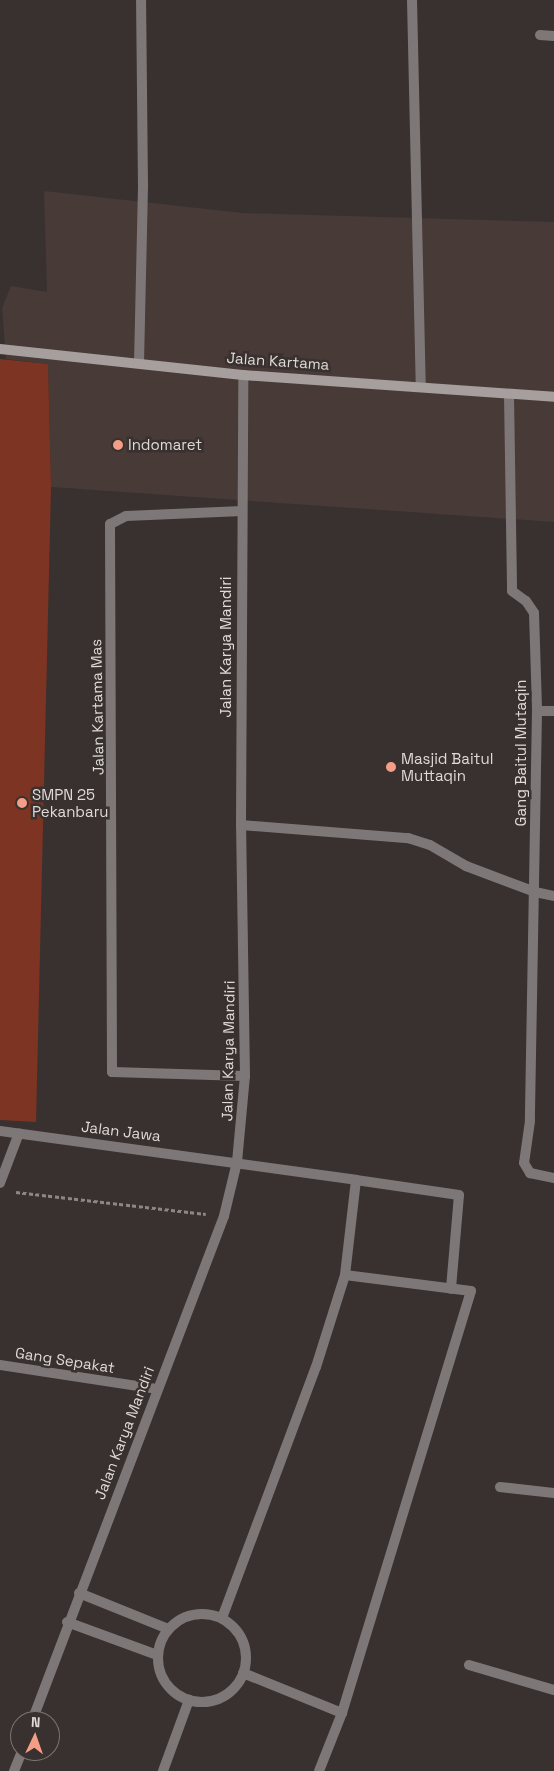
<!DOCTYPE html>
<style>
body{margin:0}
#map{position:relative;width:554px;height:1771px;overflow:hidden;background:#39312f;font-family:"Space Grotesk",sans-serif}
div>[style]{position:absolute}
.built>*{inset:0;background:#483a36}
.building>*{inset:0;background:#7d3423}
.path>*{height:3px;margin-top:-1.5px;transform-origin:0;background:repeating-linear-gradient(90deg,#8d8684 0 4px,transparent 0 6.5px)}
.minor>*{height:10px;margin:-5px;padding:0 5px;transform-origin:5px;border-radius:5px;background:#7d7877}
.minor>.ring{margin:-5px;padding:0;box-sizing:content-box;background:none;border:10px solid #7d7877;border-radius:50%}
.secondary>*{height:10px;margin:-5px;padding:0 5px;transform-origin:5px;border-radius:5px;background:#a69f9d}
.dots>*{width:14px;height:14px;translate:-50% -50%;box-sizing:border-box;border:2px solid #39312f;border-radius:50%}
span{translate:-50% -50%;white-space:nowrap;text-align:center;line-height:1.15;-webkit-text-stroke:5px #39312f;paint-order:stroke}
.street-label{font-size:15px;color:#dfdad8}
.poi-label{font-size:15px;color:#dfdad8}
.left{translate:0 -50%;text-align:left}
.north{position:absolute;left:10px;top:1711px;width:50px;height:50px;box-sizing:border-box;background:#39312f;border:1px solid #7b7573;border-radius:50%;rotate:3deg;font-size:14px;font-weight:700;line-height:20px;text-align:center;color:#dfdad8}
.north::after{content:'';display:block;margin:auto;width:18px;height:22px;background:#f49e88;clip-path:polygon(50% 0,100% 100%,50% 72%,0 100%)}
</style>
<div id="map">
<div class="built">
<i style="clip-path:polygon(44px 191px,242px 213px,554px 222px,554px 522px,51px 487px,48px 364px,6px 359px,2px 308px,11px 286px,47px 292px)"></i>
</div>
<div class="building">
<i style="clip-path:polygon(0 359px,48px 364px,51px 487px,36px 1122px,0 1120px)"></i>
</div>
<div class="path">
<i style="left:16px;top:1192px;width:191px;rotate:6.6deg"></i>
</div>
<div class="minor">
<i style="left:412px;top:0;width:387px;rotate:88.7deg"></i>
<i style="left:540px;top:35px;width:14px;rotate:4deg"></i>
<i style="left:139px;top:363px;width:177px;rotate:-88.7deg"></i>
<i style="left:143px;top:186px;width:186px;rotate:-90.6deg"></i>
<i style="left:509px;top:395px;width:196px;rotate:89.1deg"></i>
<i style="left:512px;top:591px;width:17px;rotate:36deg"></i>
<i style="left:526px;top:601px;width:14px;rotate:56deg"></i>
<i style="left:534px;top:613px;width:98px;rotate:88.2deg"></i>
<i style="left:537px;top:711px;width:410px;rotate:91deg"></i>
<i style="left:530px;top:1121px;width:42px;rotate:98.1deg"></i>
<i style="left:524px;top:1163px;width:12px;rotate:59deg"></i>
<i style="left:530px;top:1173px;width:25px;rotate:12deg"></i>
<i style="left:242px;top:511px;width:116px;rotate:177.5deg"></i>
<i style="left:126px;top:516px;width:18px;rotate:153deg"></i>
<i style="left:110px;top:524px;width:548px;rotate:89.79deg"></i>
<i style="left:112px;top:1072px;width:133px;rotate:1.7deg"></i>
<i style="left:537px;top:711px;width:17px"></i>
<i style="left:241px;top:825px;width:168px;rotate:4.5deg"></i>
<i style="left:408px;top:838px;width:23px;rotate:18deg"></i>
<i style="left:430px;top:845px;width:42px;rotate:30.3deg"></i>
<i style="left:466px;top:866px;width:74px;rotate:20.6deg"></i>
<i style="left:535px;top:892px;width:19px;rotate:12deg"></i>
<i style="left:0;top:1131px;width:359px;rotate:7.8deg"></i>
<i style="left:356px;top:1180px;width:96px;rotate:96.6deg"></i>
<i style="left:356px;top:1180px;width:104px;rotate:8.3deg"></i>
<i style="left:459px;top:1195px;width:94px;rotate:94.9deg"></i>
<i style="left:0;top:1183px;width:53px;rotate:-69.2deg"></i>
<i style="left:0;top:1365px;width:158px;rotate:8.7deg"></i>
<i style="left:500px;top:1487px;width:54px;rotate:6.3deg"></i>
<i style="left:79px;top:1593px;width:96px;rotate:22deg"></i>
<i class="ring" style="left:158px;top:1614px;width:78px;height:78px"></i>
<i style="left:222px;top:1618px;width:268px;rotate:-69.5deg"></i>
<i style="left:316px;top:1367px;width:96px;rotate:-72.5deg"></i>
<i style="left:345px;top:1275px;width:127px;rotate:7.2deg"></i>
<i style="left:471px;top:1291px;width:441px;rotate:107deg"></i>
<i style="left:342px;top:1713px;width:62px;rotate:111.6deg"></i>
<i style="left:67px;top:1622px;width:96px;rotate:20.1deg"></i>
<i style="left:469px;top:1665px;width:89px;rotate:16.4deg"></i>
<i style="left:243px;top:1673px;width:107px;rotate:22deg"></i>
<i style="left:32px;top:1721px;width:540px;rotate:-69.18deg"></i>
<i style="left:224px;top:1216px;width:56px;rotate:-76.5deg"></i>
<i style="left:237px;top:1162px;width:86px;rotate:-84.7deg"></i>
<i style="left:245px;top:1076px;width:251px;rotate:-90.9deg"></i>
<i style="left:241px;top:825px;width:450px;rotate:-89.7deg"></i>
<i style="left:14px;top:1771px;width:22px;rotate:-68deg"></i>
<i style="left:163px;top:1771px;width:76px;rotate:-69.9deg"></i>
</div>
<div class="secondary">
<i style="left:0;top:349px;width:244px;rotate:6.1deg"></i>
<i style="left:243px;top:375px;width:312px;rotate:4deg"></i>
</div>
<div class="dots">
<i style="left:118px;top:445px;background:#f49e88"></i>
<i style="left:391px;top:767px;background:#f49e88"></i>
<i style="left:22px;top:803px;background:#f49e88"></i>
</div>
<div class="street-label">
<span style="left:278px;top:361px;rotate:4deg">Jalan Kartama</span>
<span style="left:226px;top:647px;rotate:-90deg">Jalan Karya Mandiri</span>
<span style="left:97px;top:707px;rotate:-91deg">Jalan Kartama Mas</span>
<span style="left:521px;top:753px;rotate:-90deg">Gang Baitul Mutaqin</span>
<span style="left:228px;top:1051px;rotate:-89deg">Jalan Karya Mandiri</span>
<span style="left:121px;top:1131px;rotate:7deg">Jalan Jawa</span>
<span style="left:65px;top:1360px;rotate:9deg">Gang Sepakat</span>
<span style="left:124px;top:1433px;rotate:-69deg">Jalan Karya Mandiri</span>
</div>
<div class="poi-label">
<span class="left" style="left:128px;top:445px">Indomaret</span>
<span class="left" style="left:401px;top:767px">Masjid Baitul<br>Muttaqin</span>
<span class="left" style="left:32px;top:803px">SMPN 25<br>Pekanbaru</span>
</div>
<div class="north">N</div>
</div>
